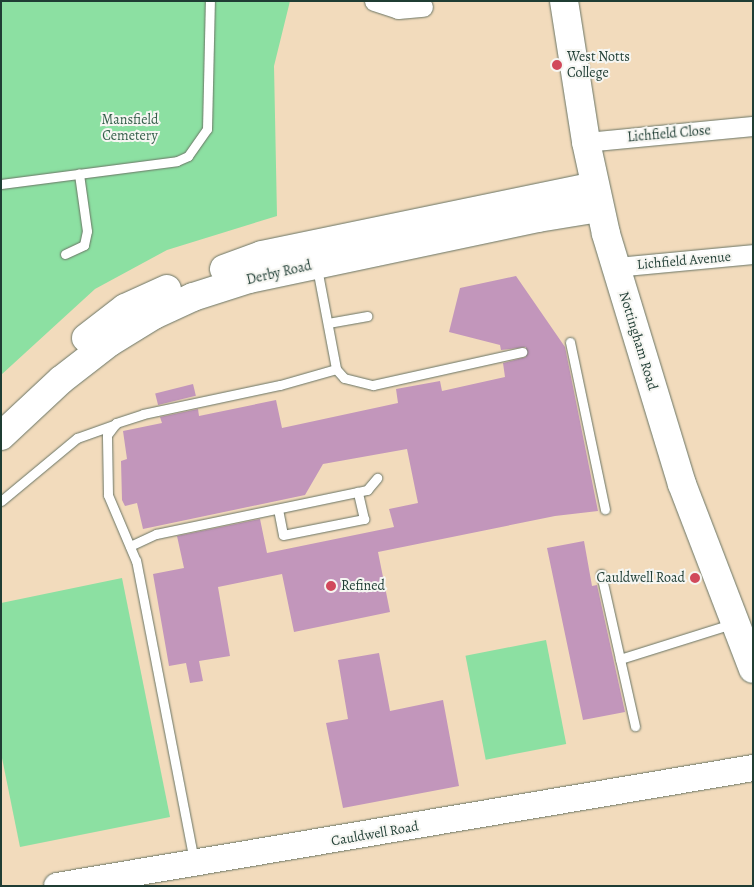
<!DOCTYPE html>
<style>
body{margin:0}
#map{position:relative;width:754px;height:887px;overflow:hidden;background:#f2dbbc;font-family:Alegreya,serif}
div>[style]{position:absolute}
.green>*{inset:0;background:#8ce0a2;transform-origin:0 0}
.building>*{inset:0;background:#c296bb;transform-origin:0 0}
.roads{filter:drop-shadow(0 0 1px #697464) drop-shadow(0 0 1px #697464)}
.lane>*{height:9px;margin:-4.5px;padding:0 4.5px;transform-origin:4.5px;border-radius:4.5px;background:#fff}
.street>*{height:19px;margin:-9.5px;padding:0 9.5px;transform-origin:9.5px;border-radius:9.5px;background:#fff}
.secondary>*{height:26px;margin:-13px;padding:0 13px;transform-origin:13px;border-radius:13px;background:#fff}
.primary>*{height:28px;margin:-14px;padding:0 14px;transform-origin:14px;border-radius:14px;background:#fff}
.highway>*{height:28px;margin:-14px;padding:0 14px;transform-origin:14px;border-radius:14px;background:#fff}
.dots>*{width:14px;height:14px;translate:-50% -50%;box-sizing:border-box;border:2px solid #f6f6f2;border-radius:50%}
span{translate:-50% -50%;white-space:nowrap;text-align:center;line-height:1.15;-webkit-text-stroke:4px #f6f6f2;paint-order:stroke}
.poi-label{font-size:14px;color:#1f3d34}
.left{translate:0 -50%;text-align:left}
.right{translate:-100% -50%;text-align:right}
.park-label{font-size:14px;color:#355e4a}
.street-label{font-size:14px;color:#1f3d34}
.frame{position:absolute;inset:0;border:2px solid #1f3d34;pointer-events:none}
</style>
<div id="map">
<div class="green">
<i style="clip-path:polygon(1px 1px,290px 1px,274px 66px,277px 216px,167px 250px,95px 289px,1px 375px)"></i>
<i style="clip-path:polygon(122px 578px,170px 817px,20px 847px,1px 753px,1px 603px)"></i>
<i style="left:546px;top:640px;width:106px;height:82px;rotate:79deg"></i>
</div>
<div class="building">
<i style="clip-path:polygon(516px 276px,565px 347px,598px 511px,555px 516px,378px 552px,390px 612px,294px 632px,282px 574px,218px 587px,230px 656px,199px 661px,203px 681px,190px 683px,186px 663px,169px 666px,153px 574px,184px 568px,177px 536px,260px 519px,267px 553px,394px 527px,389px 509px,418px 503px,407px 449px,323px 464px,305px 495px,143px 529px,137px 503px,125px 506px,122px 500px,121px 461px,127px 459px,123px 431px,162px 423px,160px 417px,198px 409px,199px 416px,276px 400px,282px 428px,398px 403px,396px 389px,440px 381px,442px 391px,505px 377px,503px 363px,526px 357px,526px 347px,501px 350px,500px 345px,449px 332px,460px 288px)"></i>
<i style="left:193px;top:384px;width:12px;height:39px;rotate:76deg"></i>
<i style="clip-path:polygon(584px 541px,592px 586px,597px 585px,625px 712px,583px 720px,547px 548px)"></i>
<i style="clip-path:polygon(379px 653px,390px 711px,443px 700px,459px 786px,343px 808px,326px 723px,348px 719px,338px 660px)"></i>
</div>
<div class="roads">
<div class="lane">
<i style="left:1px;top:184px;width:177px;rotate:-7.4deg"></i>
<i style="left:177px;top:161px;width:12px;rotate:-24deg"></i>
<i style="left:188px;top:156px;width:33px;rotate:-55deg"></i>
<i style="left:207px;top:129px;width:128px;rotate:-88.7deg"></i>
<i style="left:65px;top:254px;width:21px;rotate:-25deg"></i>
<i style="left:84px;top:245px;width:14px;rotate:-78deg"></i>
<i style="left:87px;top:231px;width:58px;rotate:-98deg"></i>
<i style="left:317px;top:268px;width:103px;rotate:79.3deg"></i>
<i style="left:336px;top:369px;width:12px;rotate:48deg"></i>
<i style="left:344px;top:378px;width:30px;rotate:14deg"></i>
<i style="left:373px;top:385px;width:153px;rotate:-12.5deg"></i>
<i style="left:328px;top:323px;width:40px;rotate:-10deg"></i>
<i style="left:570px;top:342px;width:171px;rotate:78.2deg"></i>
<i style="left:1px;top:501px;width:99px;rotate:-39.7deg"></i>
<i style="left:77px;top:438px;width:41px;rotate:-19.7deg"></i>
<i style="left:278px;top:509px;width:26px;rotate:79deg"></i>
<i style="left:283px;top:535px;width:83px;rotate:-11.2deg"></i>
<i style="left:364px;top:519px;width:28px;rotate:-103deg"></i>
<i style="left:130px;top:546px;width:29px;rotate:-25deg"></i>
<i style="left:156px;top:534px;width:216px;rotate:-11.8deg"></i>
<i style="left:367px;top:490px;width:16px;rotate:-50deg"></i>
<i style="left:601px;top:574px;width:156px;rotate:77.4deg"></i>
<i style="left:620px;top:659px;width:117px;rotate:-17.4deg"></i>
<i style="left:194px;top:861px;width:306px;rotate:-100.9deg"></i>
<i style="left:136px;top:561px;width:72px;rotate:-113deg"></i>
<i style="left:108px;top:495px;width:60px;rotate:-91deg"></i>
<i style="left:107px;top:435px;width:15px;rotate:-53deg"></i>
<i style="left:116px;top:423px;width:28px;rotate:-18deg"></i>
<i style="left:143px;top:414px;width:140px;rotate:-12deg"></i>
<i style="left:280px;top:385px;width:58px;rotate:-15.9deg"></i>
</div>
<div class="street">
<i style="left:374px;top:1px;width:25px;rotate:18deg"></i>
<i style="left:398px;top:9px;width:25px;rotate:-5deg"></i>
<i style="left:586px;top:142px;width:168px;rotate:-5.5deg"></i>
<i style="left:616px;top:267px;width:138px;rotate:-5.4deg"></i>
</div>
<div class="secondary">
<i style="left:57px;top:886px;width:706px;rotate:-9.62deg"></i>
</div>
<div class="primary">
<i style="left:224px;top:269px;width:40px;rotate:-20.2deg"></i>
<i style="left:262px;top:255px;width:339px;rotate:-11.7deg"></i>
<i style="left:86px;top:338px;width:49px;rotate:-37.6deg"></i>
<i style="left:125px;top:308px;width:46px;rotate:-24.3deg"></i>
<i style="left:1px;top:436px;width:82px;rotate:-43deg"></i>
<i style="left:61px;top:380px;width:62px;rotate:-37.8deg"></i>
<i style="left:110px;top:342px;width:52px;rotate:-31.5deg"></i>
<i style="left:154px;top:315px;width:43px;rotate:-24.8deg"></i>
<i style="left:193px;top:297px;width:59px;rotate:-17.8deg"></i>
<i style="left:249px;top:279px;width:295px;rotate:-11.9deg"></i>
<i style="left:538px;top:218px;width:62px;rotate:-9.3deg"></i>
</div>
<div class="highway">
<i style="left:564px;top:1px;width:143px;rotate:81.1deg"></i>
<i style="left:586px;top:142px;width:94px;rotate:77.7deg"></i>
<i style="left:606px;top:234px;width:261px;rotate:73.1deg"></i>
<i style="left:682px;top:484px;width:198px;rotate:69deg"></i>
</div>
</div>
<div class="dots">
<i style="left:557px;top:65px;background:#d1495b"></i>
<i style="left:695px;top:578px;background:#d1495b"></i>
<i style="left:331px;top:586px;background:#d1495b"></i>
</div>
<div class="poi-label">
<span class="left" style="left:567px;top:65px">West Notts<br>College</span>
<span class="right" style="left:685px;top:578px">Cauldwell Road</span>
<span class="left" style="left:341px;top:586px">Refined</span>
</div>
<div class="park-label">
<span style="left:130px;top:128px">Mansfield<br>Cemetery</span>
</div>
<div class="street-label">
<span style="left:669px;top:134px;rotate:-5deg">Lichfield Close</span>
<span style="left:684px;top:261px;rotate:-5deg">Lichfield Avenue</span>
<span style="left:279px;top:273px;rotate:-13deg">Derby Road</span>
<span style="left:638px;top:341px;rotate:73deg">Nottingham Road</span>
<span style="left:375px;top:834px;rotate:-10deg">Cauldwell Road</span>
</div>
<div class="frame"></div>
</div>
